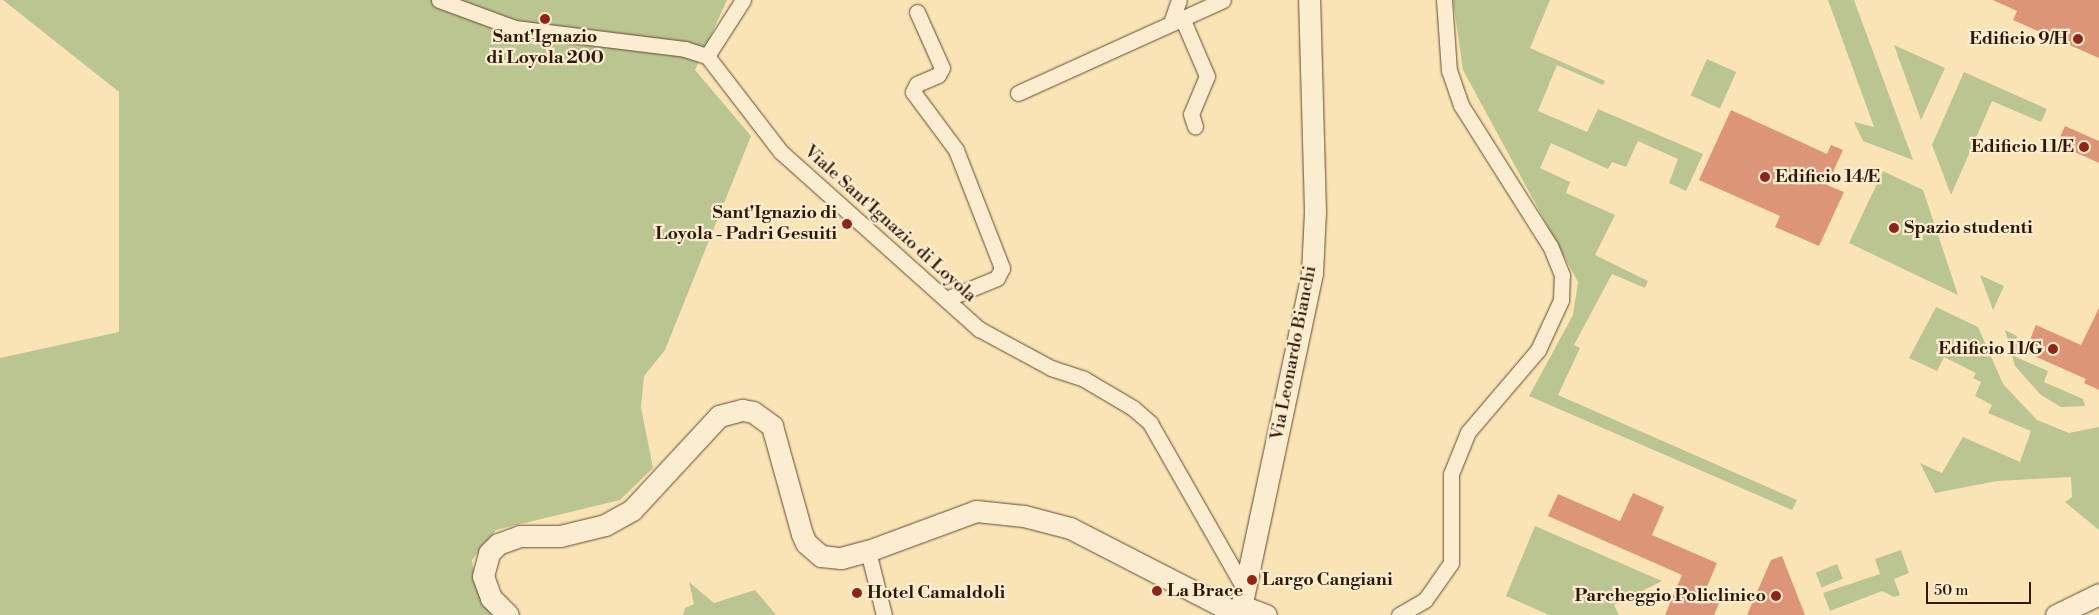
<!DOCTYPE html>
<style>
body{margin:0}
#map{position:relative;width:2099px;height:615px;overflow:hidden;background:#fae4b6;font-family:"Libre Bodoni",serif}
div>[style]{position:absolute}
.green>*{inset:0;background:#bac591;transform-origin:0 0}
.building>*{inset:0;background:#dd9578}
.roads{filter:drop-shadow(0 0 1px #624a30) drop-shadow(0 0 1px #624a30)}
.street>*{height:15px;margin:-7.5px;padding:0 7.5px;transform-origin:7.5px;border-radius:7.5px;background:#fcedd0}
.secondary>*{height:21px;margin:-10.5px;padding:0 10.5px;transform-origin:10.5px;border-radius:10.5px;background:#fcedd0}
.dots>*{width:14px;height:14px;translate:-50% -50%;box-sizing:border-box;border:2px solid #fcedd0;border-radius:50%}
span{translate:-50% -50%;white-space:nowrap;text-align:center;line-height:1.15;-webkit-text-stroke:4.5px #fcedd0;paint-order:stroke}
.poi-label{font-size:18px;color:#2f1703;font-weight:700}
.right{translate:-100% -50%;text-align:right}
.left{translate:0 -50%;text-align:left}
.street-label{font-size:18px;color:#2f1703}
.scale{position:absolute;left:1926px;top:582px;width:105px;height:22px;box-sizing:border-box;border:2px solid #2f1703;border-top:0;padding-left:6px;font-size:15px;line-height:18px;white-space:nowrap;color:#2f1703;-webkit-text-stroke:4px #fcedd0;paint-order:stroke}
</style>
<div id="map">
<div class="green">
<i style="clip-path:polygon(3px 0,727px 0,695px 70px,751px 136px,665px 350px,644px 376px,641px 407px,653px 468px,620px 500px,496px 530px,472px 560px,477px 591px,498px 615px,0 615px,0 358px,119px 332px,119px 92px)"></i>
<i style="clip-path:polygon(1453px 0,1550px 0,1530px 48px,1605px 81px,1603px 85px,1557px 65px,1538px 111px,1587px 132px,1598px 109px,1703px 154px,1686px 191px,1669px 183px,1678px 159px,1638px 141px,1626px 167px,1612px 162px,1608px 169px,1551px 143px,1540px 168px,1570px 182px,1566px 193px,1615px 215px,1595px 255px,1648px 281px,1645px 288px,1612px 274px,1574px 345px,1580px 348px,1558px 395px,1797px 500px,1792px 510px,1529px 396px,1573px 315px,1578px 282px,1463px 70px)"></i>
<i style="clip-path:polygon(1828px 0,1854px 0,1913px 160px,1863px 141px,1854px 122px,1874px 127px)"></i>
<i style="clip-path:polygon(1894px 45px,1945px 68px,1921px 120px)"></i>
<i style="left:1707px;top:59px;width:32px;height:40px;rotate:24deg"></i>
<i style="clip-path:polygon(1964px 72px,2047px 109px,2041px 122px,1992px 101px,1951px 195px,1932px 145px)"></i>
<i style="clip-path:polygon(1883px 171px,1923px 190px,1958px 295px,1849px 243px)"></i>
<i style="clip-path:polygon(1980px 275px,2004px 286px,1993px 310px)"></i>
<i style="clip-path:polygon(1936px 307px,1978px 327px,2003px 384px,2037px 420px,2069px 433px,2099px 427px,2099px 530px,2065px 502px,2072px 497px,2071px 477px,1997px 481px,1935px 493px,1920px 463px,1942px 473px,1963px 437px,2020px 462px,2031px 431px,1988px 413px,1992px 405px,1975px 396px,1981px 382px,1973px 378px,1976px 373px,1944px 357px,1937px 371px,1909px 358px)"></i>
<i style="clip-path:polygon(2005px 330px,2017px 336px,2016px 357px,2048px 371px,2044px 382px,2083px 399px,2085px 406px,2061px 407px,2041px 395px,2015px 366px)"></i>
<i style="clip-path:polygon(1535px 526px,1662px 581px,1614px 605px,1619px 615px,1549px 615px,1506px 596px)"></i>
<i style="clip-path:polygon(1901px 550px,1909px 573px,1894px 579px,1900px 595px,1894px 597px,1882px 591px,1830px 611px,1823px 593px,1880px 574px,1875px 559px)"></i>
<i style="left:1837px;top:564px;width:16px;height:23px;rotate:68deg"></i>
<i style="clip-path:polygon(689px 582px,714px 603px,755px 590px,776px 615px,683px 615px,685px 608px,694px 604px)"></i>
</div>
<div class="building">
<i style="clip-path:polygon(1993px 0,2099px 0,2099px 58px,2013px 20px,2017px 11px)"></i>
<i style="clip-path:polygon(1731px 110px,1827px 154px,1831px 145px,1843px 150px,1827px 185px,1844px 192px,1819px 246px,1775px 227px,1780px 216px,1699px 180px)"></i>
<i style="clip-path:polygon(2065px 126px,2099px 141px,2099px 163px,2068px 149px,2070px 144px,2059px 139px)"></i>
<i style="clip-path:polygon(2099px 308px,2099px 390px,2084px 383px,2086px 379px,2025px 352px,2036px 325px,2081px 345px)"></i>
<i style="clip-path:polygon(1633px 493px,1664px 507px,1652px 535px,1717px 563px,1704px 594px,1720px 601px,1714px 615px,1665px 615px,1682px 575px,1548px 516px,1558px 494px,1620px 521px)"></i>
<i style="clip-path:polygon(1782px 556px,1805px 615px,1747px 615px,1771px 560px)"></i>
</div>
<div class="roads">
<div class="street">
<i style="left:439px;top:0;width:81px;rotate:20.2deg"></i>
<i style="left:515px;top:28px;width:171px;rotate:7deg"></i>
<i style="left:685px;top:49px;width:23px;rotate:18deg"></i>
<i style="left:707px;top:56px;width:121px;rotate:52.4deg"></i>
<i style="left:781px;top:152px;width:266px;rotate:41.8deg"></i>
<i style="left:979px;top:329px;width:82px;rotate:28.4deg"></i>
<i style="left:1051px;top:368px;width:35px;rotate:18deg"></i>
<i style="left:1084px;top:379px;width:57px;rotate:30.6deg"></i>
<i style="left:1133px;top:408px;width:23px;rotate:41deg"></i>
<i style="left:1150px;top:423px;width:193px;rotate:60.3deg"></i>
<i style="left:917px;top:12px;width:61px;rotate:65.9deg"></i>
<i style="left:942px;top:68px;width:8px;rotate:120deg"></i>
<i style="left:938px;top:75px;width:23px;rotate:157deg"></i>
<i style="left:917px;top:84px;width:9px;rotate:117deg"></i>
<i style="left:913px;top:92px;width:72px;rotate:53.4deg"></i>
<i style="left:956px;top:150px;width:127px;rotate:68.7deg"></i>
<i style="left:1002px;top:268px;width:11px;rotate:117deg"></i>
<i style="left:997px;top:278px;width:55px;rotate:157.6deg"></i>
<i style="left:1182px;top:18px;width:63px;rotate:66.7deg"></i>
<i style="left:1207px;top:76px;width:41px;rotate:112.8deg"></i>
<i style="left:1191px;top:114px;width:13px;rotate:72deg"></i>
<i style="left:1172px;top:20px;width:21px;rotate:-71deg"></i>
<i style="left:707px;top:56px;width:67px;rotate:-57.3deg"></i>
<i style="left:1018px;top:93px;width:225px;rotate:-24.4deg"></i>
<i style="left:868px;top:551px;width:66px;rotate:76deg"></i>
<i style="left:1399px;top:615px;width:30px;rotate:-30deg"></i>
<i style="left:1425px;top:600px;width:45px;rotate:-54.9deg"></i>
<i style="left:1451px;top:563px;width:89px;rotate:-90deg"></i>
<i style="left:1451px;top:474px;width:45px;rotate:-68deg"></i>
<i style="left:1468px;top:432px;width:108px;rotate:-49.5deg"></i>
<i style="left:1538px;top:350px;width:55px;rotate:-65.3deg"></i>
<i style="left:1561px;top:300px;width:25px;rotate:-88deg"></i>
<i style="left:1562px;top:275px;width:31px;rotate:-112deg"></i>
<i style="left:1550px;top:246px;width:167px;rotate:-122.3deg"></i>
<i style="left:1461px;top:105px;width:36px;rotate:-109deg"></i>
<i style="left:1449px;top:71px;width:71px;rotate:-94deg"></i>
</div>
<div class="secondary">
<i style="left:1240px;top:612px;width:347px;rotate:-78deg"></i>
<i style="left:1312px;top:273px;width:62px;rotate:-87.2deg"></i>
<i style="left:1315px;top:211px;width:211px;rotate:-91.6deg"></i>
<i style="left:508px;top:615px;width:24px;rotate:-135deg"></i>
<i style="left:491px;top:598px;width:23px;rotate:-110deg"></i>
<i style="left:483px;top:576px;width:24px;rotate:-75deg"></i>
<i style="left:489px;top:553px;width:13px;rotate:-45deg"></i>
<i style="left:498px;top:544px;width:23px;rotate:-20deg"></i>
<i style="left:520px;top:536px;width:40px"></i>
<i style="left:560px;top:536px;width:46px;rotate:-13.7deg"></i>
<i style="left:605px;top:525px;width:31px;rotate:-29deg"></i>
<i style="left:632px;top:510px;width:128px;rotate:-47.2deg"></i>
<i style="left:719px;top:416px;width:24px;rotate:-15deg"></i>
<i style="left:742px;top:410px;width:11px;rotate:10deg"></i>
<i style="left:753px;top:412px;width:24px;rotate:36deg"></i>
<i style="left:772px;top:426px;width:112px;rotate:74.5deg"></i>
<i style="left:802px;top:534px;width:10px;rotate:66deg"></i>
<i style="left:806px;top:543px;width:20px;rotate:41deg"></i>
<i style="left:821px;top:556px;width:20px;rotate:6deg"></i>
<i style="left:841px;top:558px;width:28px;rotate:-15deg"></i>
<i style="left:868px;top:551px;width:115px;rotate:-20.3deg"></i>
<i style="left:976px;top:511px;width:48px;rotate:5.9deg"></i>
<i style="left:1024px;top:516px;width:48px;rotate:14.6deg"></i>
<i style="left:1070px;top:528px;width:188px;rotate:27.2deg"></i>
<i style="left:1236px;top:615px;width:15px;rotate:-23deg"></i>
<i style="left:1250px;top:609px;width:17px;rotate:21deg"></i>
<i style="left:2056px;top:615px;width:48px;rotate:-26deg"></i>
</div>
</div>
<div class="dots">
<i style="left:545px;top:19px;background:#8f2418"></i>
<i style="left:2078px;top:39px;background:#8f2418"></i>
<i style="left:2084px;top:147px;background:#8f2418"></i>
<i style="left:1765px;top:177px;background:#8f2418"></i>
<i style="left:847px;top:224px;background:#8f2418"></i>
<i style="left:1894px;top:228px;background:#8f2418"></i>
<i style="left:2053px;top:349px;background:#8f2418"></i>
<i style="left:1252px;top:580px;background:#8f2418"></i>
<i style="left:1157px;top:591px;background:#8f2418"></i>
<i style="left:857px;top:593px;background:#8f2418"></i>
<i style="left:1776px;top:596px;background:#8f2418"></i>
</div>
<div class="poi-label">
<span style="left:545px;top:48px">Sant'Ignazio<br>di Loyola 200</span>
<span class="right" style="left:2068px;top:39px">Edificio 9/H</span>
<span class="right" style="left:2074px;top:147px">Edificio 11/E</span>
<span class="left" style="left:1775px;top:177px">Edificio 14/E</span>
<span class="right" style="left:837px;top:224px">Sant'Ignazio di<br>Loyola - Padri Gesuiti</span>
<span class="left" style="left:1904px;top:228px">Spazio studenti</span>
<span class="right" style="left:2043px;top:349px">Edificio 11/G</span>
<span class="left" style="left:1262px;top:580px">Largo Cangiani</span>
<span class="left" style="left:1167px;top:591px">La Brace</span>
<span class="left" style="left:867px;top:593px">Hotel Camaldoli</span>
<span class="right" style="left:1766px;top:596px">Parcheggio Policlinico</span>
</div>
<div class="street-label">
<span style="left:890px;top:224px;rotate:42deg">Viale Sant'Ignazio di Loyola</span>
<span style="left:1294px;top:353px;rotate:-79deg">Via Leonardo Bianchi</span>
</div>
<div class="scale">50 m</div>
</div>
